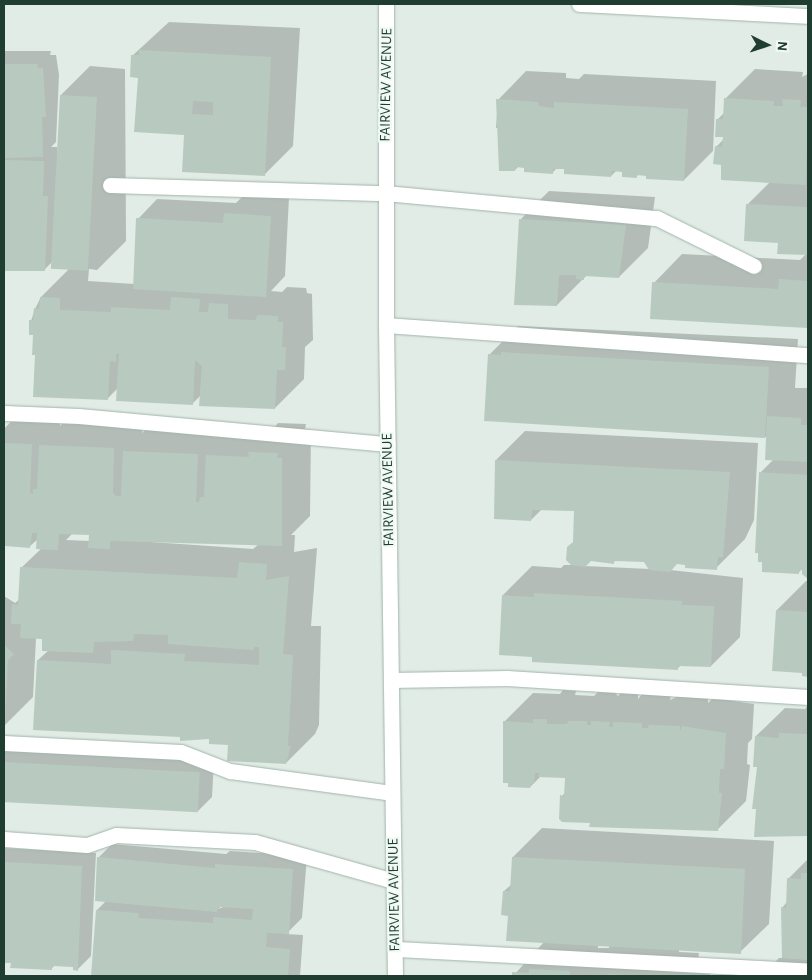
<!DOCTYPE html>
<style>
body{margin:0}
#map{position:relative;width:812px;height:980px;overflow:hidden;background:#e0ece5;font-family:"Alegreya Sans",sans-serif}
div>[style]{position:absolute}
.shadow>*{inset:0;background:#0003}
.building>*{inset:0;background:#b8cac0;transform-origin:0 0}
.roads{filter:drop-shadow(0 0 1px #a2b4ab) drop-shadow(0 0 1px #a2b4ab)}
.service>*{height:15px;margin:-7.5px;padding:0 7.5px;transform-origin:7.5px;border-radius:7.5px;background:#fff}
.minor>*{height:15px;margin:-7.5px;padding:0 7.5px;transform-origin:7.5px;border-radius:7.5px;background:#fff}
.tertiary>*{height:15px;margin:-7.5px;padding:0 7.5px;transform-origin:7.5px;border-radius:7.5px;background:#fff}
span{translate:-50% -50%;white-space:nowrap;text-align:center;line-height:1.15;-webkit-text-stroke:4px #f1f9f4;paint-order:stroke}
.street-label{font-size:15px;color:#1f3e31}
.frame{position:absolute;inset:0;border:5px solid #1f3e31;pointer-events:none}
.north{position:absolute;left:742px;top:20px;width:50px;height:50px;-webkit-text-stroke:4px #f1f9f4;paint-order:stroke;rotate:94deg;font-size:14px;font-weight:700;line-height:20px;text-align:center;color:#1f3e31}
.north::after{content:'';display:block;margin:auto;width:18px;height:22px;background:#1f3e31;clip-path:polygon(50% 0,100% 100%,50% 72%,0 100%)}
</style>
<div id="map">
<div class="shadow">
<i style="clip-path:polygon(169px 22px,300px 28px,293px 146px,264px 175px,185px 134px,139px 77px,132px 56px)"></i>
<i style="clip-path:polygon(4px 51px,51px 51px,50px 55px,56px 55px,59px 75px,56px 142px,51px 147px,57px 147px,57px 183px,62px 183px,61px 95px,90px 66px,125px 69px,126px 241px,97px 270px,89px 269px,88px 281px,134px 284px,138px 219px,157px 199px,236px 203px,245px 194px,289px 197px,285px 276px,271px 291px,282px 292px,287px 287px,306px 288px,307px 293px,312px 294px,313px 340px,305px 347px,304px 379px,275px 408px,201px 395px,192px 404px,118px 388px,107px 399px,36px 354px,31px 321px,35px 309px,41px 297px,70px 268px,62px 208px,58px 213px,58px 256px,44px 270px,4px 270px)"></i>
<i style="clip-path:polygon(755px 69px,803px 72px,802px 77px,808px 74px,808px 327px,652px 318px,654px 283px,682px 254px,800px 260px,806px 254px,747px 205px,770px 182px,722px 164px,716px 147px,724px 139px,718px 119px,725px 112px,726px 98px)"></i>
<i style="clip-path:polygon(526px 71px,566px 73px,566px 78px,579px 79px,584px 74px,716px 81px,713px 151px,684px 180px,639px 174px,636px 177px,617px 170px,611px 176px,557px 168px,553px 172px,519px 166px,515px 170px,500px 128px,496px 128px,498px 100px)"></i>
<i style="clip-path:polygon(549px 191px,655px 197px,648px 248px,619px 277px,587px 275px,557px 305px,520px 220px)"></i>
<i style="clip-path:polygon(518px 326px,798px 339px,795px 388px,808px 388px,808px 578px,803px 568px,798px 573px,760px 473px,774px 459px,767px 437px,486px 419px,489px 355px)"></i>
<i style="clip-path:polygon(evenodd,18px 414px,60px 416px,60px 426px,69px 417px,143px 420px,142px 433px,153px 422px,274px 428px,278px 423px,306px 424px,305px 429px,311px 430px,310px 516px,291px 535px,295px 535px,294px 552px,317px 548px,311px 626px,321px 626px,319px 725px,315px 734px,286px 763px,211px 738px,181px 736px,38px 660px,49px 650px,44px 638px,36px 638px,33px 697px,4px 726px,4px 596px,15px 603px,20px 599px,21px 568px,42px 548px,38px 539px,30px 546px,4px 528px,4px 429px,18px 414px,73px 533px,90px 534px,90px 541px,66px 540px,73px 533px,18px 414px,122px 540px,259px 544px,253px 549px,122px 540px)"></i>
<i style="clip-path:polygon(evenodd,525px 431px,758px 443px,754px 520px,745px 539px,716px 568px,677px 563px,670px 570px,743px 578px,740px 637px,711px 666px,682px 664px,677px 669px,533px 656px,503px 595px,532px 566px,561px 568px,564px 565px,573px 565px,575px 510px,542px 509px,531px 520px,496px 460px,525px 431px,591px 560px,613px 563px,616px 560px,645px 561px,650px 569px,584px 566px,591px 560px)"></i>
<i style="clip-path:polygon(806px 581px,808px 581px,808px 675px,803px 675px,777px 610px)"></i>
<i style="clip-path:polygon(563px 690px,576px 691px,575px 695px,594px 696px,598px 692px,615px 693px,618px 696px,621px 693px,638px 694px,638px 699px,643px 693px,671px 695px,670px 700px,679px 696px,708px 698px,708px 703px,713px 698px,754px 704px,752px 739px,748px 743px,747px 764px,750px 765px,746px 801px,717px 830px,562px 796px,566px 792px,567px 777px,541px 776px,530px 787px,504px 722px,533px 693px,560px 694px)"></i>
<i style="clip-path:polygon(808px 705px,808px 835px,772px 833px,756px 736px,785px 708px,805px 709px)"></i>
<i style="clip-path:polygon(4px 748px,214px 759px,212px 797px,198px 811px,4px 801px)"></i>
<i style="clip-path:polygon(evenodd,542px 828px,774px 841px,769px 924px,740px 952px,679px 949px,679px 952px,699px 953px,698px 959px,712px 973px,708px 976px,513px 976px,544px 942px,509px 915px,504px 891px,512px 884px,513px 857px,542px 828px,598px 945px,609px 945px,609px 948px,598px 948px,598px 945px)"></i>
<i style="clip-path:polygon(evenodd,112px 844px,226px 854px,230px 851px,307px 856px,302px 918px,286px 934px,303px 935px,300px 976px,92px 976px,97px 910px,106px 901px,99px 857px,112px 844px,221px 906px,226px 906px,218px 909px,221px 906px)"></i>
<i style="clip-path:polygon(4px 848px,96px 853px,91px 956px,77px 970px,74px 966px,55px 965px,51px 969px,4px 962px)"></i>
<i style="clip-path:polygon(808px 859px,808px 976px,761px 976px,779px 958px,783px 958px,782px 908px,787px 902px,788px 879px)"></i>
</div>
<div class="building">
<i style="clip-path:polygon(evenodd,139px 50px,271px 57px,265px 176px,182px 172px,184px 135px,134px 132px,138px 78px,130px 77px,131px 55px,139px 55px,139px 50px,193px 101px,213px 102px,213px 115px,192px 114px,193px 101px)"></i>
<i style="clip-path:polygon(4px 64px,38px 64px,37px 68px,43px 68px,46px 117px,42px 117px,43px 157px,4px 158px)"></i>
<i style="left:60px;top:95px;width:37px;height:174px;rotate:3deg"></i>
<i style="clip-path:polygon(724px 98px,774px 101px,774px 106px,783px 106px,782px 99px,801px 100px,800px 107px,808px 107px,806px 185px,721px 180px,721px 165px,713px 164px,715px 146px,722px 147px,723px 137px,715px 137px,716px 119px,723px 119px)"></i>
<i style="clip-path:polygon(496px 99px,538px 102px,538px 106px,554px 108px,554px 102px,688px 109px,684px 181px,646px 179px,646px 176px,637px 175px,637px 178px,622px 177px,622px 172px,612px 171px,611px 177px,564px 174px,564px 169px,553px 169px,553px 174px,524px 172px,524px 168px,516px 167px,515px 171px,499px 171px)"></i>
<i style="clip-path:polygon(4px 160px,44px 161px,43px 196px,48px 196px,45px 271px,4px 271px)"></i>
<i style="clip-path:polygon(746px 204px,808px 207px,808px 255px,777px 254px,778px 243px,744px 241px)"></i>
<i style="clip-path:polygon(224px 213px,271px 216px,266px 297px,133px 289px,136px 218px,223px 223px)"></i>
<i style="clip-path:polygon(519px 219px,626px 225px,619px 278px,584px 276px,584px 280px,576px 279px,576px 275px,559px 275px,557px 306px,514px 305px)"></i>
<i style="clip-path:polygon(779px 279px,808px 281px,808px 328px,650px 319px,652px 282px,778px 289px)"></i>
<i style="clip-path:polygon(40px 297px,60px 298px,60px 310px,111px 312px,111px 307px,170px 310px,171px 297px,200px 299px,199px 312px,208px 312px,209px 303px,228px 304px,228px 319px,256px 320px,257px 315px,278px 316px,278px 322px,283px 322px,282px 347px,286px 347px,285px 370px,277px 370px,275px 409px,199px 406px,202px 366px,195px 360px,193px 405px,116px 401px,119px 354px,116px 354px,116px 362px,110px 361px,108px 400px,33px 397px,35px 355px,32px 355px,33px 335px,29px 335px,29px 320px,33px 320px,34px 308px,39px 309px)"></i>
<i style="clip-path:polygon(501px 352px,769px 367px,765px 438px,484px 421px,488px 354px,501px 355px)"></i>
<i style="clip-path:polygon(767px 416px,801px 418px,801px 425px,808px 425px,808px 462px,765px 460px)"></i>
<i style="clip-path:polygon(4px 443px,32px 444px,30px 493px,33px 494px,33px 489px,37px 489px,39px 445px,114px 448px,113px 493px,116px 496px,121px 496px,123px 451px,198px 454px,196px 502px,199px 502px,200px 497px,204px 497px,206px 455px,249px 457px,248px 452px,278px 453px,277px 458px,282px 458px,282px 546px,110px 541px,110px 549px,88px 548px,89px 535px,59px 534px,58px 550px,36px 549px,37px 533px,32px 533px,30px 548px,5px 546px)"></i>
<i style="clip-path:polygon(495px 460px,730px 472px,723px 557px,718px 557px,717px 570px,685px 568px,685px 565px,677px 564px,670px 572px,649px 570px,644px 562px,614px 561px,614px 564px,591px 561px,585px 567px,571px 565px,566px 560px,567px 547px,573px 542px,574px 511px,532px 510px,531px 521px,494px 519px)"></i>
<i style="clip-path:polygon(759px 472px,808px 475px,808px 579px,802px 574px,802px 570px,799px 570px,799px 574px,762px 572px,762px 562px,758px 562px,758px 553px,755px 553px)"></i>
<i style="clip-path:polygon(239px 562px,267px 564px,266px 580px,289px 576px,283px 654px,293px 655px,288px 746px,291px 746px,286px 764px,227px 761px,228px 745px,209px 744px,209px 739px,180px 741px,180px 737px,33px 730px,37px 660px,111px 664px,111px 650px,185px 654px,184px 661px,259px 665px,259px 647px,254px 647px,254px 650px,168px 644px,168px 635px,134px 634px,133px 641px,94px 642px,93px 653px,42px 651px,42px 639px,20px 638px,21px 624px,11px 624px,12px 604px,18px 605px,20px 567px,237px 578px)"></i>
<i style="clip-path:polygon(534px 593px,682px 601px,682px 605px,714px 606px,711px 667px,678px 666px,678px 670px,532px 662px,532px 657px,499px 655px,502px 595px,534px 597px)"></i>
<i style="clip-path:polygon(776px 610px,808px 612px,808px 677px,802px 676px,802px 673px,772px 671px)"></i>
<i style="clip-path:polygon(4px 645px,14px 654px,8px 660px,5px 720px)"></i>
<i style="clip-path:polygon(533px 719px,547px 719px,547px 724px,567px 724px,568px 721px,587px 721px,587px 725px,591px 725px,591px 721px,610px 722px,609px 727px,613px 727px,613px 722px,642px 723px,642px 728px,648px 728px,649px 725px,680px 726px,680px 731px,682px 726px,726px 733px,724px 769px,720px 769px,719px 793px,722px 793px,718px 831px,589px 827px,590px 823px,562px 822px,559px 819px,560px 795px,564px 796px,565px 778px,538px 777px,539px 773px,535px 773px,534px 784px,531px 784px,530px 788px,508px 787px,508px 783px,503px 783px,503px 721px,533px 723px)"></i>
<i style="clip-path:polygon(779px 733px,808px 734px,808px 836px,754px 837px,756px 809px,752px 809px,757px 767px,753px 767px,755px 736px,779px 738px)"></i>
<i style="left:4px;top:762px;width:196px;height:40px;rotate:3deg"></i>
<i style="clip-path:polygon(97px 857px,215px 868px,215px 864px,293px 869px,289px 934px,267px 933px,266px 947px,290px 949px,288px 976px,91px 976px,96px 910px,139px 913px,138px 918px,213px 923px,213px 917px,252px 920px,253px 909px,218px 907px,217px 912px,95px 901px)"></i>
<i style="clip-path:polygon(512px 857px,745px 869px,741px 954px,506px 941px,508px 916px,501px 915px,503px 891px,510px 891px)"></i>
<i style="clip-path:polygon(4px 862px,82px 866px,78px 971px,73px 970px,73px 967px,52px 966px,52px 970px,10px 968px,11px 963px,4px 963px)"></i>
<i style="clip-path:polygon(801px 873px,808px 873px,808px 960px,782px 958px,781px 907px,786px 908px,787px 878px,801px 879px)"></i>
<i style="clip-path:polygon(529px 969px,570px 971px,570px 976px,512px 976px,512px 972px,529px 973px)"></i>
<i style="clip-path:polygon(608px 974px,626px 975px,626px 976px,608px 976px)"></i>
</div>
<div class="roads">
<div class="service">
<i style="left:110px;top:185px;width:275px;rotate:1.7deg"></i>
<i style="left:385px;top:193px;width:273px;rotate:5.3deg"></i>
<i style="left:657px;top:218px;width:108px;rotate:26.3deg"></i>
<i style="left:386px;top:325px;width:423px;rotate:4.1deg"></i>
<i style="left:4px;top:413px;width:75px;rotate:2.3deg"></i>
<i style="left:79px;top:416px;width:310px;rotate:5.2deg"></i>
<i style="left:391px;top:680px;width:116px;rotate:-1deg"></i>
<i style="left:507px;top:678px;width:302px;rotate:3.6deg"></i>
<i style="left:4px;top:743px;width:177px;rotate:2.9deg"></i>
<i style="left:181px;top:752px;width:53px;rotate:21.2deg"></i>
<i style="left:230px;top:771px;width:163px;rotate:7.7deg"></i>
<i style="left:4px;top:839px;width:83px;rotate:4.1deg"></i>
<i style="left:87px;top:845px;width:31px;rotate:-19deg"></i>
<i style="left:116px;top:835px;width:139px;rotate:2.9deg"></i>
<i style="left:255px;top:842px;width:144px;rotate:15.7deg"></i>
<i style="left:395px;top:949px;width:414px;rotate:3deg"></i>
</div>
<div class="minor">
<i style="left:579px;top:4px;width:229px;rotate:3deg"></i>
</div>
<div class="tertiary">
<i style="left:386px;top:4px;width:321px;rotate:90deg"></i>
<i style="left:386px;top:325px;width:651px;rotate:89.21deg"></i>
</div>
</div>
<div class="street-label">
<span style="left:386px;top:85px;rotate:-89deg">FAIRVIEW AVENUE</span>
<span style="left:388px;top:490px;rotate:-91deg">FAIRVIEW AVENUE</span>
<span style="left:394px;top:895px;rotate:-91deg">FAIRVIEW AVENUE</span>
</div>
<div class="frame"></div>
<div class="north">N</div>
</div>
